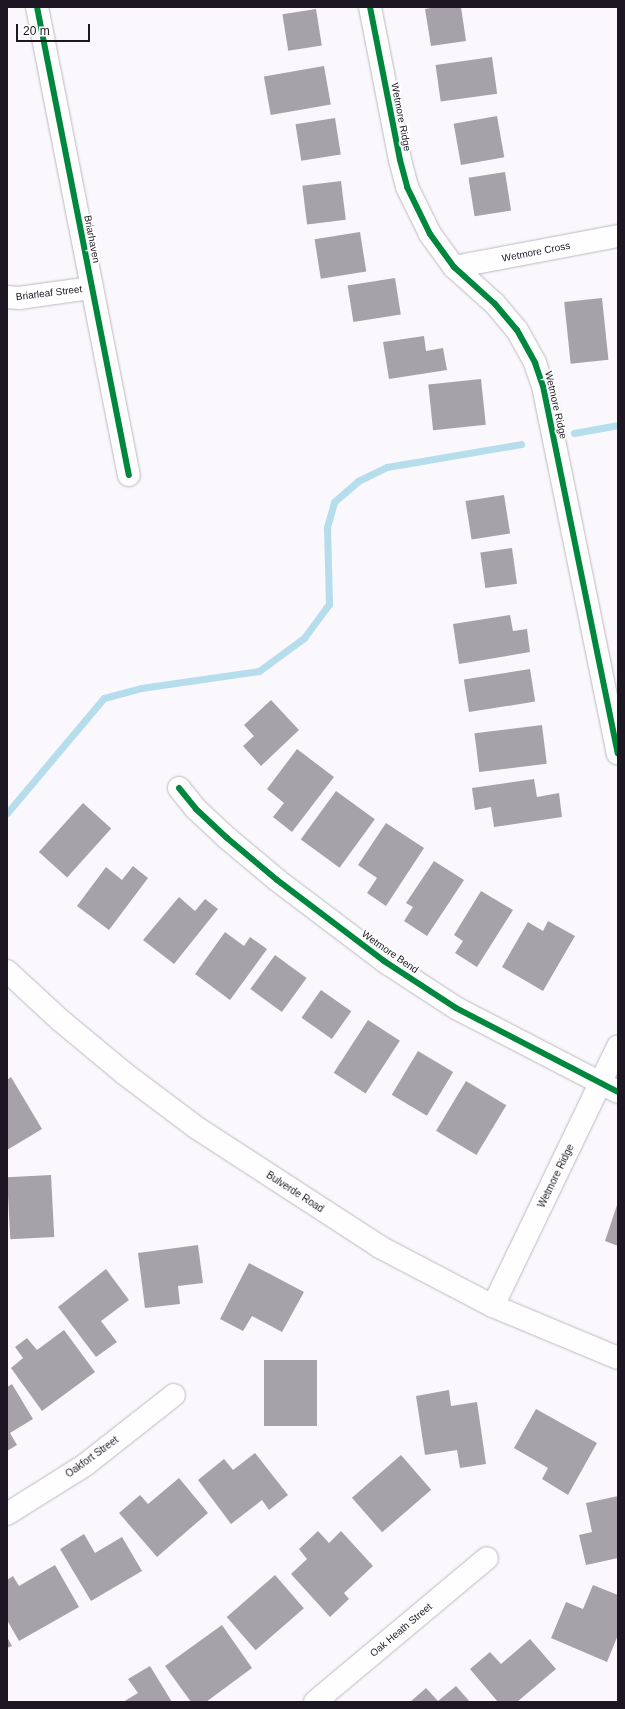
<!DOCTYPE html>
<style>
body{margin:0}
#map{position:relative;width:625px;height:1709px;overflow:hidden;background:#faf8fd;font-family:Helvetica,sans-serif}
div>[style]{position:absolute}
.stream>*{height:7px;margin:-3.5px;padding:0 3.5px;transform-origin:3.5px;border-radius:3.5px;background:#b5ddec}
.building>*{inset:0;background:#a6a2aa;transform-origin:0 0}
.roads{filter:drop-shadow(0 0 1px #bcb9c1) drop-shadow(0 0 1px #bcb9c1)}
.street>*{height:22px;margin:-11px;padding:0 11px;transform-origin:11px;border-radius:11px;background:#fefeff}
.secondary>*{height:22px;margin:-11px;padding:0 11px;transform-origin:11px;border-radius:11px;background:#fefeff}
.cycleway>*{height:6px;margin:-3px;padding:0 3px;transform-origin:3px;border-radius:3px;background:#00873e}
span{translate:-50% -50%;white-space:nowrap;text-align:center;line-height:1.15;-webkit-text-stroke:4px #fff;paint-order:stroke}
.street-label{font-size:10px;color:#1d1723}
.frame{position:absolute;inset:0;border:8px solid #1d1723;pointer-events:none}
.scale{position:absolute;left:16px;top:24px;width:74px;height:18px;box-sizing:border-box;border:2px solid #1d1723;border-top:0;padding-left:5px;font-size:12px;line-height:14px;white-space:nowrap;color:#1d1723;-webkit-text-stroke:3px #fff;paint-order:stroke}
</style>
<div id="map">
<div class="stream">
<i style="left:574px;top:433px;width:45px;rotate:-10.3deg"></i>
<i style="left:7px;top:813px;width:150px;rotate:-49.9deg"></i>
<i style="left:104px;top:698px;width:38px;rotate:-15deg"></i>
<i style="left:141px;top:688px;width:119px;rotate:-8.2deg"></i>
<i style="left:259px;top:671px;width:56px;rotate:-36.3deg"></i>
<i style="left:304px;top:638px;width:42px;rotate:-53.7deg"></i>
<i style="left:329px;top:604px;width:77px;rotate:-91.5deg"></i>
<i style="left:327px;top:527px;width:26px;rotate:-74deg"></i>
<i style="left:334px;top:502px;width:32px;rotate:-41deg"></i>
<i style="left:358px;top:481px;width:32px;rotate:-26deg"></i>
<i style="left:387px;top:467px;width:136px;rotate:-9.7deg"></i>
</div>
<div class="building">
<i style="clip-path:polygon(437px 7px,461px 7px,466px 41px,431px 46px,425px 9px)"></i>
<i style="left:316px;top:9px;width:37px;height:34px;rotate:81deg"></i>
<i style="left:492px;top:57px;width:37px;height:57px;rotate:82deg"></i>
<i style="left:324px;top:66px;width:39px;height:61px;rotate:80deg"></i>
<i style="left:497px;top:116px;width:42px;height:44px;rotate:80deg"></i>
<i style="left:335px;top:118px;width:37px;height:40px;rotate:81deg"></i>
<i style="left:505px;top:172px;width:39px;height:37px;rotate:81deg"></i>
<i style="left:341px;top:181px;width:39px;height:39px;rotate:83deg"></i>
<i style="left:360px;top:232px;width:40px;height:46px;rotate:81deg"></i>
<i style="left:395px;top:278px;width:37px;height:48px;rotate:81deg"></i>
<i style="left:602px;top:298px;width:62px;height:38px;rotate:84deg"></i>
<i style="clip-path:polygon(424px 336px,426px 351px,443px 348px,447px 370px,389px 379px,383px 342px)"></i>
<i style="left:481px;top:379px;width:46px;height:53px;rotate:84deg"></i>
<i style="left:504px;top:495px;width:39px;height:39px;rotate:81deg"></i>
<i style="left:512px;top:548px;width:36px;height:32px;rotate:82deg"></i>
<i style="clip-path:polygon(510px 615px,513px 631px,527px 629px,530px 652px,459px 664px,453px 624px)"></i>
<i style="left:530px;top:669px;width:33px;height:67px;rotate:81deg"></i>
<i style="clip-path:polygon(271px 700px,299px 730px,261px 766px,243px 746px,254px 736px,244px 725px)"></i>
<i style="left:542px;top:725px;width:39px;height:68px;rotate:83deg"></i>
<i style="clip-path:polygon(297px 749px,334px 777px,292px 832px,273px 817px,284px 803px,267px 789px)"></i>
<i style="clip-path:polygon(534px 779px,537px 797px,559px 793px,562px 817px,494px 827px,491px 807px,475px 810px,472px 788px)"></i>
<i style="left:336px;top:791px;width:48px;height:60px;rotate:36deg"></i>
<i style="left:83px;top:803px;width:38px;height:66px;rotate:42deg"></i>
<i style="clip-path:polygon(386px 823px,424px 848px,386px 906px,367px 893px,377px 878px,358px 865px)"></i>
<i style="clip-path:polygon(434px 861px,464px 880px,427px 936px,404px 921px,413px 907px,406px 903px)"></i>
<i style="clip-path:polygon(133px 866px,148px 878px,109px 930px,77px 906px,106px 867px,122px 880px)"></i>
<i style="clip-path:polygon(481px 891px,513px 910px,477px 967px,455px 953px,463px 941px,454px 935px)"></i>
<i style="clip-path:polygon(179px 897px,195px 911px,205px 899px,218px 909px,174px 964px,143px 940px)"></i>
<i style="clip-path:polygon(548px 921px,575px 936px,543px 991px,502px 967px,528px 922px,543px 931px)"></i>
<i style="clip-path:polygon(225px 932px,244px 946px,250px 937px,267px 949px,230px 1000px,195px 974px)"></i>
<i style="left:275px;top:955px;width:39px;height:42px;rotate:36deg"></i>
<i style="left:321px;top:990px;width:37px;height:34px;rotate:35deg"></i>
<i style="left:368px;top:1020px;width:38px;height:63px;rotate:33deg"></i>
<i style="left:418px;top:1051px;width:41px;height:51px;rotate:31deg"></i>
<i style="clip-path:polygon(11px 1077px,42px 1129px,7px 1150px,7px 1080px)"></i>
<i style="left:466px;top:1081px;width:47px;height:58px;rotate:31deg"></i>
<i style="left:51px;top:1175px;width:62px;height:44px;rotate:87deg"></i>
<i style="clip-path:polygon(618px 1202px,618px 1246px,605px 1241px)"></i>
<i style="clip-path:polygon(198px 1245px,203px 1283px,178px 1286px,180px 1304px,145px 1308px,138px 1253px)"></i>
<i style="clip-path:polygon(249px 1263px,304px 1292px,282px 1332px,252px 1316px,243px 1331px,220px 1319px)"></i>
<i style="clip-path:polygon(106px 1269px,129px 1300px,101px 1321px,117px 1342px,96px 1357px,58px 1307px)"></i>
<i style="clip-path:polygon(64px 1330px,95px 1372px,42px 1411px,11px 1368px,23px 1358px,15px 1347px,27px 1338px,37px 1350px)"></i>
<i style="left:264px;top:1360px;width:53px;height:66px"></i>
<i style="clip-path:polygon(12px 1384px,33px 1419px,10px 1433px,17px 1445px,7px 1451px,7px 1387px)"></i>
<i style="clip-path:polygon(449px 1390px,451px 1406px,477px 1402px,486px 1464px,460px 1468px,457px 1450px,425px 1455px,416px 1396px)"></i>
<i style="clip-path:polygon(536px 1409px,597px 1443px,568px 1495px,542px 1479px,548px 1468px,514px 1448px)"></i>
<i style="clip-path:polygon(255px 1453px,288px 1495px,269px 1510px,262px 1500px,231px 1524px,198px 1480px,224px 1459px,233px 1470px)"></i>
<i style="left:401px;top:1455px;width:46px;height:65px;rotate:49deg"></i>
<i style="clip-path:polygon(179px 1478px,208px 1513px,157px 1557px,119px 1513px,140px 1495px,148px 1504px)"></i>
<i style="clip-path:polygon(618px 1496px,618px 1558px,586px 1565px,579px 1535px,592px 1532px,586px 1503px)"></i>
<i style="clip-path:polygon(318px 1531px,329px 1543px,341px 1531px,373px 1566px,344px 1593px,349px 1599px,330px 1617px,291px 1574px,307px 1559px,299px 1549px)"></i>
<i style="clip-path:polygon(84px 1534px,95px 1553px,122px 1537px,142px 1571px,91px 1601px,60px 1549px)"></i>
<i style="clip-path:polygon(55px 1565px,79px 1607px,19px 1641px,7px 1620px,7px 1580px,13px 1576px,19px 1586px)"></i>
<i style="left:275px;top:1575px;width:44px;height:64px;rotate:49deg"></i>
<i style="clip-path:polygon(593px 1585px,618px 1595px,618px 1635px,607px 1662px,551px 1638px,566px 1602px,583px 1609px)"></i>
<i style="clip-path:polygon(222px 1625px,252px 1668px,206px 1702px,191px 1702px,165px 1666px)"></i>
<i style="clip-path:polygon(7px 1637px,12px 1646px,7px 1648px)"></i>
<i style="clip-path:polygon(530px 1639px,556px 1669px,517px 1702px,498px 1702px,470px 1669px,490px 1652px,501px 1664px)"></i>
<i style="clip-path:polygon(150px 1666px,172px 1702px,123px 1702px,138px 1693px,128px 1679px)"></i>
<i style="clip-path:polygon(456px 1686px,470px 1702px,410px 1702px,426px 1688px,438px 1701px)"></i>
</div>
<div class="roads">
<div class="street">
<i style="left:37px;top:7px;width:477px;rotate:78.9deg"></i>
<i style="left:370px;top:7px;width:156px;rotate:78.9deg"></i>
<i style="left:400px;top:160px;width:28px;rotate:75deg"></i>
<i style="left:407px;top:187px;width:52px;rotate:63.9deg"></i>
<i style="left:430px;top:234px;width:41px;rotate:54deg"></i>
<i style="left:454px;top:267px;width:55px;rotate:42.1deg"></i>
<i style="left:495px;top:304px;width:34px;rotate:50deg"></i>
<i style="left:517px;top:330px;width:38px;rotate:61deg"></i>
<i style="left:535px;top:363px;width:24px;rotate:71deg"></i>
<i style="left:543px;top:386px;width:375px;rotate:78.5deg"></i>
<i style="left:454px;top:267px;width:167px;rotate:-10.7deg"></i>
<i style="left:7px;top:297px;width:12px;rotate:5deg"></i>
<i style="left:19px;top:298px;width:73px;rotate:-7.9deg"></i>
<i style="left:179px;top:788px;width:27px;rotate:51deg"></i>
<i style="left:196px;top:809px;width:42px;rotate:43.1deg"></i>
<i style="left:227px;top:838px;width:65px;rotate:40deg"></i>
<i style="left:277px;top:880px;width:134px;rotate:37.1deg"></i>
<i style="left:384px;top:961px;width:86px;rotate:33.1deg"></i>
<i style="left:456px;top:1008px;width:182px;rotate:27.4deg"></i>
<i style="left:493px;top:1306px;width:288px;rotate:-64.3deg"></i>
<i style="left:7px;top:1514px;width:92px;rotate:-32.1deg"></i>
<i style="left:85px;top:1465px;width:113px;rotate:-38.2deg"></i>
<i style="left:315px;top:1702px;width:224px;rotate:-39.9deg"></i>
</div>
<div class="secondary">
<i style="left:7px;top:971px;width:72px;rotate:42.8deg"></i>
<i style="left:60px;top:1020px;width:85px;rotate:39.7deg"></i>
<i style="left:125px;top:1074px;width:90px;rotate:36.9deg"></i>
<i style="left:197px;top:1128px;width:218px;rotate:33deg"></i>
<i style="left:380px;top:1247px;width:127px;rotate:27.6deg"></i>
<i style="left:493px;top:1306px;width:135px;rotate:22.6deg"></i>
</div>
</div>
<div class="cycleway">
<i style="left:37px;top:7px;width:477px;rotate:78.9deg"></i>
<i style="left:370px;top:7px;width:156px;rotate:78.9deg"></i>
<i style="left:400px;top:160px;width:28px;rotate:75deg"></i>
<i style="left:407px;top:187px;width:52px;rotate:63.9deg"></i>
<i style="left:430px;top:234px;width:41px;rotate:54deg"></i>
<i style="left:454px;top:267px;width:55px;rotate:42.1deg"></i>
<i style="left:495px;top:304px;width:34px;rotate:50deg"></i>
<i style="left:517px;top:330px;width:38px;rotate:61deg"></i>
<i style="left:535px;top:363px;width:24px;rotate:71deg"></i>
<i style="left:543px;top:386px;width:375px;rotate:78.5deg"></i>
<i style="left:179px;top:788px;width:27px;rotate:51deg"></i>
<i style="left:196px;top:809px;width:42px;rotate:43.1deg"></i>
<i style="left:227px;top:838px;width:65px;rotate:40deg"></i>
<i style="left:277px;top:880px;width:134px;rotate:37.1deg"></i>
<i style="left:384px;top:961px;width:86px;rotate:33.1deg"></i>
<i style="left:456px;top:1008px;width:182px;rotate:27.4deg"></i>
</div>
<div class="street-label">
<span style="left:401px;top:117px;rotate:79deg">Wetmore Ridge</span>
<span style="left:92px;top:239px;rotate:79deg">Briarhaven</span>
<span style="left:536px;top:252px;rotate:-11deg">Wetmore Cross</span>
<span style="left:49px;top:293px;rotate:-7deg">Briarleaf Street</span>
<span style="left:556px;top:405px;rotate:77deg">Wetmore Ridge</span>
<span style="left:390px;top:952px;rotate:35deg">Wetmore Bend</span>
<span style="left:556px;top:1176px;rotate:-64deg">Wetmore Ridge</span>
<span style="left:295px;top:1192px;rotate:33deg">Bulverde Road</span>
<span style="left:92px;top:1457px;rotate:-36deg">Oakfort Street</span>
<span style="left:401px;top:1630px;rotate:-40deg">Oak Heath Street</span>
</div>
<div class="frame"></div>
<div class="scale">20 m</div>
</div>
